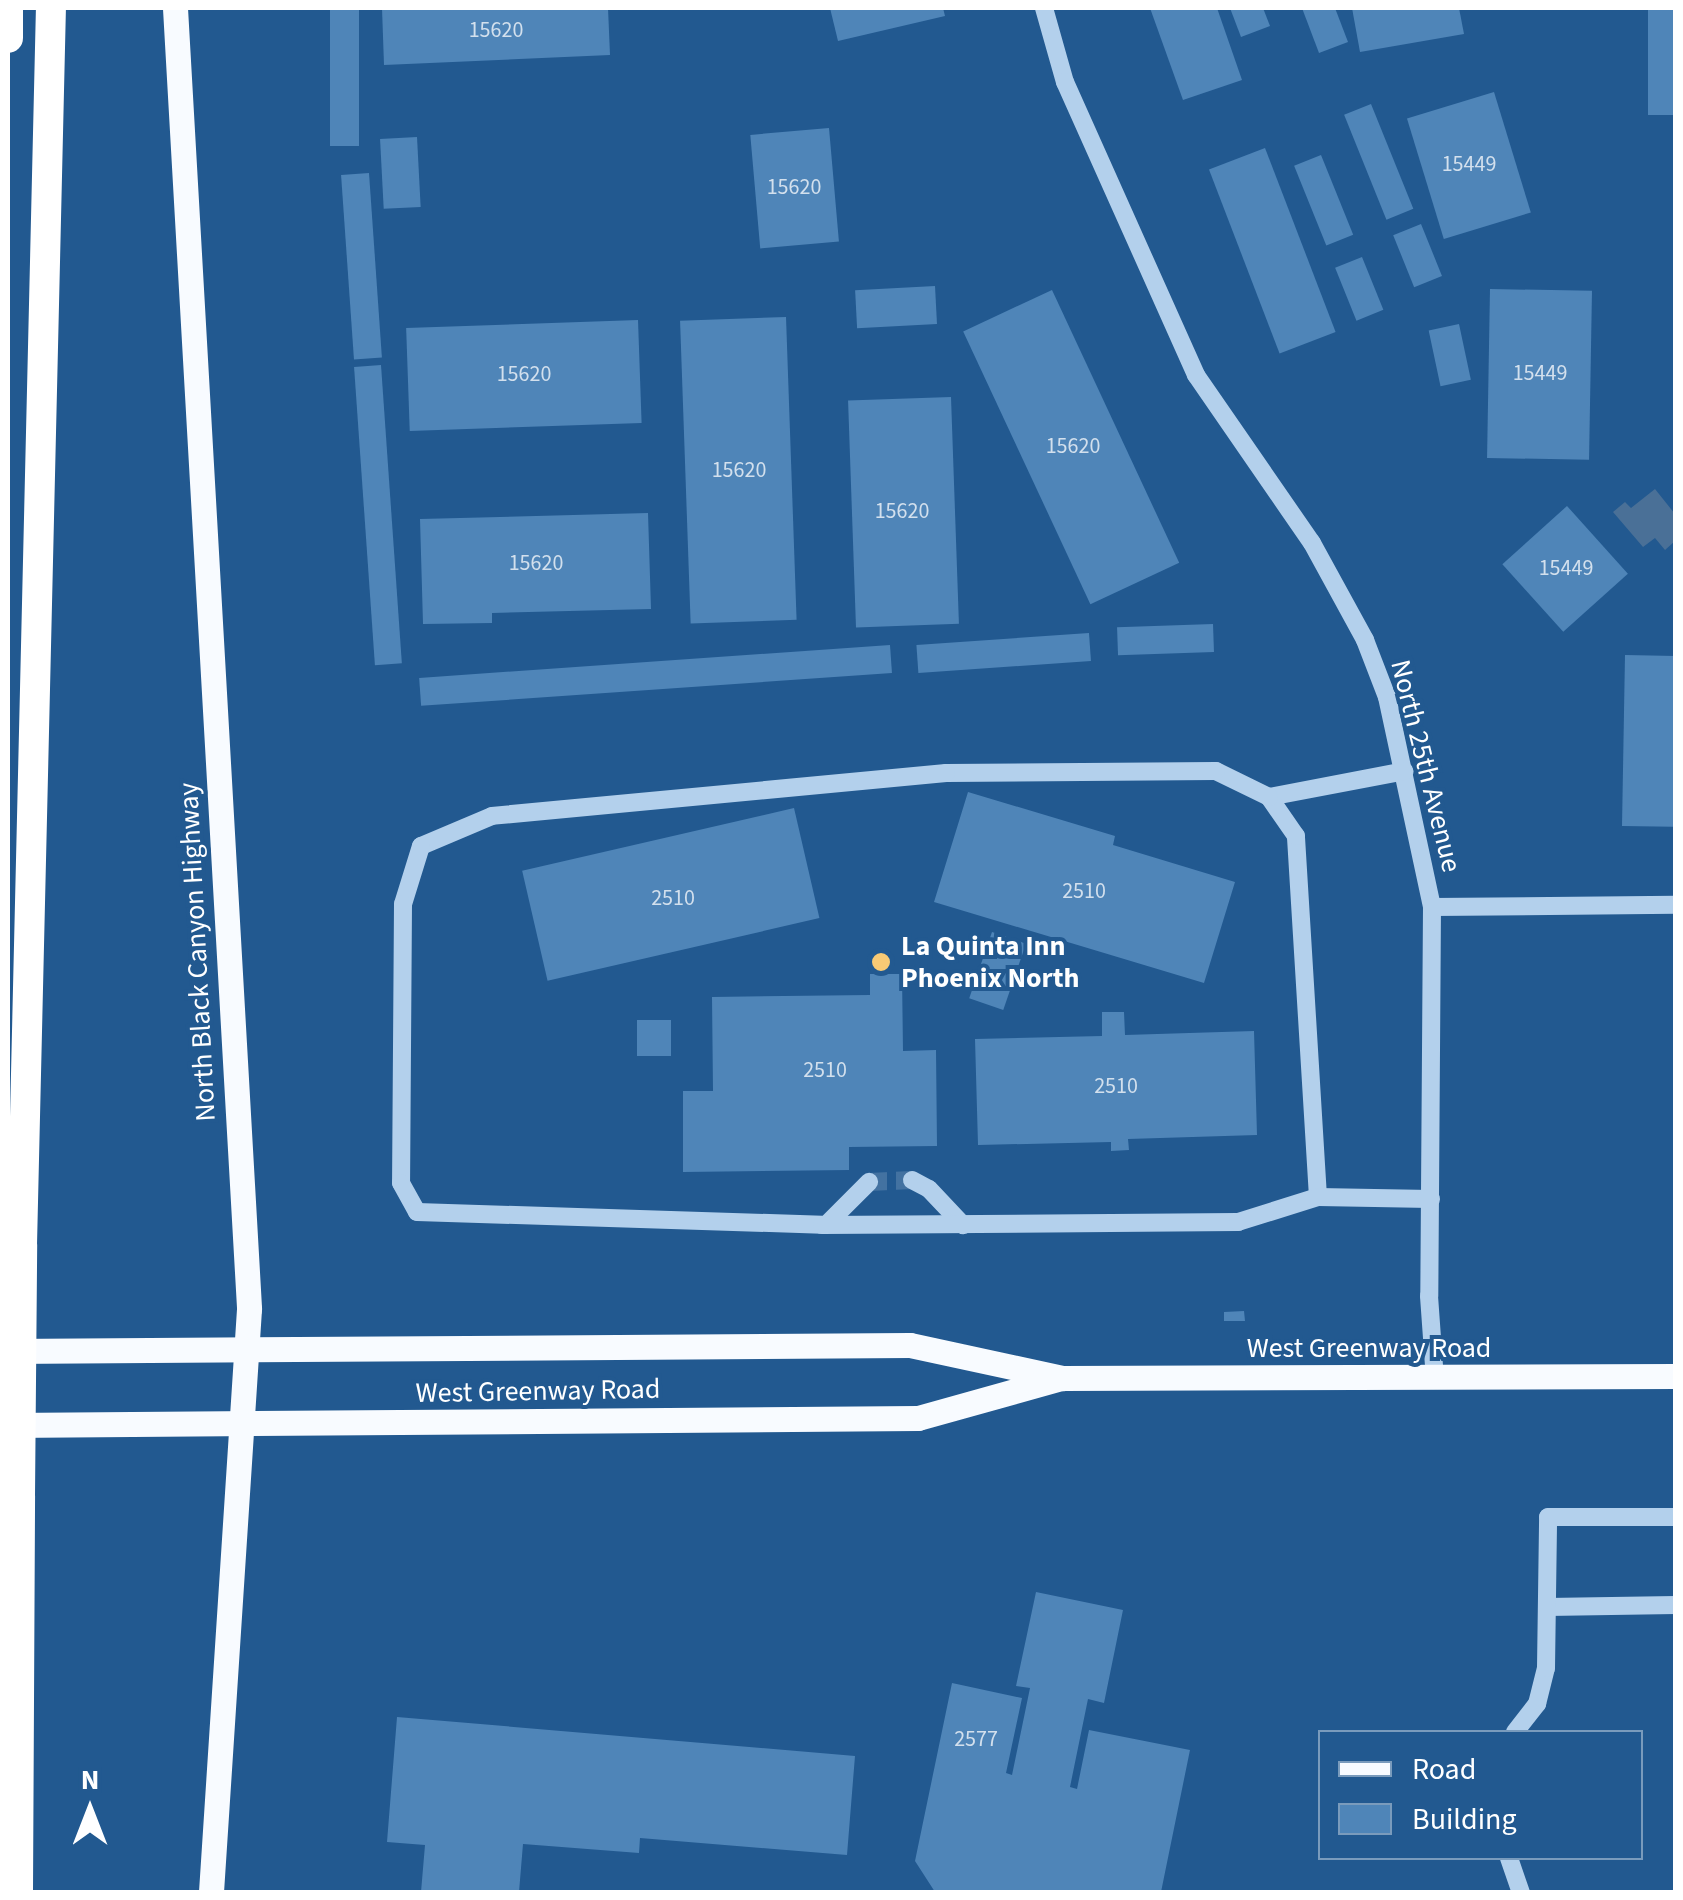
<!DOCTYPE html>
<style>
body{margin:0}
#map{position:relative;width:1683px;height:1900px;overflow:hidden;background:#225990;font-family:"Source Sans 3",sans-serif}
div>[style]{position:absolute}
.water>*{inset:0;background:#4a7097}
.building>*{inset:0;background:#4f85b8;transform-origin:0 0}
.minor-tunnel>*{height:18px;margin-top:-9px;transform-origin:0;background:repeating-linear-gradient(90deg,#4372a1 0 18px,transparent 0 27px)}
.minor>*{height:18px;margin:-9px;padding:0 9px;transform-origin:9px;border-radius:9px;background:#b3d0ec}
.major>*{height:25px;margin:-12.5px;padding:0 12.5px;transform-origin:12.5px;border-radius:12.5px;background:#f8fbff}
.highway>*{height:30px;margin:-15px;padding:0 15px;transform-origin:15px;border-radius:15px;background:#fff}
.highway-bridge>*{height:30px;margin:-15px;padding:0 15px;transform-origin:15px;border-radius:15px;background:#fff}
.dots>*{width:28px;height:28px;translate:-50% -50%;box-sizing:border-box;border:5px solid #225990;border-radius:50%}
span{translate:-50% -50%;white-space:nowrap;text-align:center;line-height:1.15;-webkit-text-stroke:8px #225990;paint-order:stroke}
.number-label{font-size:22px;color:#d3e0ed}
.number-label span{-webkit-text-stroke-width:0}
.street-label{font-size:28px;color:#fff}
.poi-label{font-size:28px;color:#fff;font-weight:700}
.left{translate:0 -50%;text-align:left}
.frame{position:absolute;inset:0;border:10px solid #fff;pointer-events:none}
.legend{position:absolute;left:1318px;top:1730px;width:325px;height:130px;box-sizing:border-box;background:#225990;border:2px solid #7a9bbc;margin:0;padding:12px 18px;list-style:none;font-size:30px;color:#fff}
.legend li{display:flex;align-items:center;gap:20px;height:50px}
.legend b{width:50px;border:2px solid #7a9bbc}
.north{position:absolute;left:40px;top:1760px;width:100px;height:100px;-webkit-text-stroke:8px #225990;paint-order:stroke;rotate:0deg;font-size:28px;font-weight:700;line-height:40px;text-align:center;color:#fff}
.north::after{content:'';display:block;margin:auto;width:35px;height:45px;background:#fff;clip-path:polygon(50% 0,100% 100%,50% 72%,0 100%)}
</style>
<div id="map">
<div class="water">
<i style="clip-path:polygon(1655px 489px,1675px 514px,1675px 541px,1665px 550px,1655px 538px,1643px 547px,1613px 512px,1625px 502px,1631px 508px)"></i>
</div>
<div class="building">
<i style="left:330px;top:8px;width:29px;height:138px"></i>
<i style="clip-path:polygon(382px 8px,608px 8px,610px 55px,384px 65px)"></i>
<i style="clip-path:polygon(830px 8px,943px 8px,945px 16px,838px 41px)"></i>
<i style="clip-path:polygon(1150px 8px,1217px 8px,1242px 80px,1183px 100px)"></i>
<i style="clip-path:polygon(1230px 8px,1263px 8px,1270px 26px,1241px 37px)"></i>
<i style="clip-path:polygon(1302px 8px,1335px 8px,1348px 42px,1319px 53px)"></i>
<i style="clip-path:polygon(1352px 8px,1459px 8px,1464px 34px,1360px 52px)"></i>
<i style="left:1648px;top:8px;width:28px;height:107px"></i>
<i style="left:1494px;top:92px;width:126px;height:91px;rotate:73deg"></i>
<i style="left:1371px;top:104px;width:113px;height:29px;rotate:68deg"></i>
<i style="left:829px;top:128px;width:114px;height:79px;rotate:85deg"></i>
<i style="left:417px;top:137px;width:70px;height:37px;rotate:87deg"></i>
<i style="left:1265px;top:148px;width:197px;height:60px;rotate:69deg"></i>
<i style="left:1321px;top:155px;width:86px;height:29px;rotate:68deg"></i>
<i style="left:369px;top:173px;width:185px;height:28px;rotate:86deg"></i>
<i style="left:1421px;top:224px;width:56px;height:30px;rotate:68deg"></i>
<i style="left:1362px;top:257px;width:57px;height:29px;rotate:68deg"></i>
<i style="left:935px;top:286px;width:38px;height:80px;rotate:87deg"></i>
<i style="left:1490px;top:289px;width:102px;height:169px;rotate:1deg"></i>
<i style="left:1052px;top:290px;width:301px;height:98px;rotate:65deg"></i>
<i style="left:786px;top:317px;width:303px;height:106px;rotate:88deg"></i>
<i style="left:638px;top:320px;width:103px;height:232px;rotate:88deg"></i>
<i style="left:1459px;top:324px;width:57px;height:31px;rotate:78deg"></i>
<i style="left:381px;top:365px;width:299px;height:27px;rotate:86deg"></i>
<i style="left:951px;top:397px;width:227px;height:103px;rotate:88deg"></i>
<i style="left:1567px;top:506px;width:91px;height:87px;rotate:48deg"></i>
<i style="clip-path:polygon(648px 513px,651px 609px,492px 613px,492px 623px,423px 624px,420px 519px)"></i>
<i style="left:1213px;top:624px;width:28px;height:96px;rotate:88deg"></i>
<i style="left:1089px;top:633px;width:28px;height:173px;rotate:86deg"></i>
<i style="left:890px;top:645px;width:28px;height:472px;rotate:86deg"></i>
<i style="left:1625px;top:655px;width:51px;height:171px;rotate:1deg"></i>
<i style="clip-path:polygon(968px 792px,1115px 836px,1113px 845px,1235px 882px,1204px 983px,934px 902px)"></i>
<i style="left:794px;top:808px;width:113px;height:279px;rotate:77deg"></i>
<i style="left:992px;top:932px;width:36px;height:70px;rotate:19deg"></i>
<i style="clip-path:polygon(870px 974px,902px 974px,903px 1051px,936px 1050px,937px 1146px,849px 1147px,849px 1170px,683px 1172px,683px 1091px,713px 1091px,712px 997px,870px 995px)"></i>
<i style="clip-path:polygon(1102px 1012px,1124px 1012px,1125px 1035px,1254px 1031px,1257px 1135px,1128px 1139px,1129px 1150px,1111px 1151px,1111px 1142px,978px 1145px,975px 1039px,1102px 1036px)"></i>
<i style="left:637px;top:1020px;width:34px;height:36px"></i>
<i style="clip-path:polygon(1244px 1311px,1245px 1321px,1224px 1321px,1224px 1312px)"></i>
<i style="clip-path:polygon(1036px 1592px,1123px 1610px,1104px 1703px,1088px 1699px,1070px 1787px,1077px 1789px,1089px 1730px,1190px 1750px,1161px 1892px,935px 1892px,915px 1861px,952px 1683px,1022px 1698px,1006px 1773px,1012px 1775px,1030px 1688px,1016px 1686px)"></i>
<i style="clip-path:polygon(397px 1717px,855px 1756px,847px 1855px,640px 1838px,639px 1853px,523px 1844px,519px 1892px,421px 1892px,425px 1845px,387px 1842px)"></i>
</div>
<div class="minor-tunnel">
<i style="left:869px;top:1182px;width:43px;rotate:-2.7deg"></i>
</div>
<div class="minor">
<i style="left:1044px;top:8px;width:77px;rotate:74.2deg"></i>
<i style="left:1065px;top:82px;width:321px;rotate:65.9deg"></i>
<i style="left:1196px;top:375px;width:204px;rotate:55.4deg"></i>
<i style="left:1312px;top:543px;width:111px;rotate:61.3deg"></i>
<i style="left:1365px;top:640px;width:61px;rotate:68.9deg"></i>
<i style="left:1387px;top:697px;width:215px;rotate:77.9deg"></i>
<i style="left:1432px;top:907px;width:389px;rotate:90.4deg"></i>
<i style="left:1429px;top:1296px;width:83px;rotate:85.9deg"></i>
<i style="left:1269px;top:797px;width:138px;rotate:-10.8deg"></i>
<i style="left:1432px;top:907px;width:244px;rotate:-0.5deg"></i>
<i style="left:912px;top:1180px;width:19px;rotate:28deg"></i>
<i style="left:929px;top:1189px;width:50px;rotate:46.6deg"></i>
<i style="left:1318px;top:1197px;width:362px;rotate:-93.5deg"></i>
<i style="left:1296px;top:836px;width:47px;rotate:-124.7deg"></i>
<i style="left:1269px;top:797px;width:59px;rotate:-153.9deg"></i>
<i style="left:1216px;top:771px;width:270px;rotate:179.6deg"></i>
<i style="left:946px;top:773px;width:456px;rotate:174.6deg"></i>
<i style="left:492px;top:816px;width:77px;rotate:157.1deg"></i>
<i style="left:421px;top:846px;width:61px;rotate:107.2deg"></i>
<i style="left:403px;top:904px;width:279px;rotate:90.4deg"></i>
<i style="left:401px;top:1183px;width:33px;rotate:61deg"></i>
<i style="left:417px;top:1212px;width:405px;rotate:1.8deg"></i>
<i style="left:822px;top:1225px;width:416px;rotate:-0.4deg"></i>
<i style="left:1238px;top:1222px;width:84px;rotate:-17.4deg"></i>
<i style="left:1318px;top:1197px;width:113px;rotate:1deg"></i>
<i style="left:826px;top:1225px;width:61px;rotate:-45deg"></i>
<i style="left:1547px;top:1607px;width:129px;rotate:-0.9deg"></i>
<i style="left:1515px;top:1732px;width:36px;rotate:-52deg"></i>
<i style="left:1537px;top:1704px;width:37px;rotate:-76deg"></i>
<i style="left:1546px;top:1668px;width:151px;rotate:-89.2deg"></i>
<i style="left:1548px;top:1517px;width:128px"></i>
<i style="left:1509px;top:1858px;width:36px;rotate:71deg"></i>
</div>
<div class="major">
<i style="left:175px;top:8px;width:1303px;rotate:86.74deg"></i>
<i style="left:249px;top:1309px;width:584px;rotate:93.73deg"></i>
<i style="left:8px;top:1351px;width:902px;rotate:-0.38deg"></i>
<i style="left:910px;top:1345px;width:157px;rotate:12.2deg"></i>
<i style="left:1063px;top:1378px;width:613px;rotate:-0.19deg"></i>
<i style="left:8px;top:1425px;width:910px;rotate:-0.44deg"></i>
<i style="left:918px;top:1418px;width:145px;rotate:-15.6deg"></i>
</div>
<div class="highway">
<i style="left:8px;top:38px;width:30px;rotate:-90deg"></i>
<i style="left:22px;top:1245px;width:1237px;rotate:-88.66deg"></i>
<i style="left:18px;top:1892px;width:396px;rotate:-89.7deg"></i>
</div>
<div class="highway-bridge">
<i style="left:20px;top:1496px;width:251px;rotate:-89.5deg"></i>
</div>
<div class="dots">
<i style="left:881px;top:962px;background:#f8ca75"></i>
</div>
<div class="number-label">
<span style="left:496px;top:31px">15620</span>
<span style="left:1469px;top:165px">15449</span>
<span style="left:794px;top:188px">15620</span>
<span style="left:1540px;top:374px">15449</span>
<span style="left:524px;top:375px">15620</span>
<span style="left:1073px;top:447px">15620</span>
<span style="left:739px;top:471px">15620</span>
<span style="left:902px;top:512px">15620</span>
<span style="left:536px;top:564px">15620</span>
<span style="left:1566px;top:569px">15449</span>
<span style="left:1084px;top:892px">2510</span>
<span style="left:673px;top:899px">2510</span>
<span style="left:825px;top:1071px">2510</span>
<span style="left:1116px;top:1087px">2510</span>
<span style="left:976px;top:1740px">2577</span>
</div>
<div class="street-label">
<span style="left:1426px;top:766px;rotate:76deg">North 25th Avenue</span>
<span style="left:197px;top:952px;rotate:-93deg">North Black Canyon Highway</span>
<span style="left:1369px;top:1348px">West Greenway Road</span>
<span style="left:538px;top:1391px;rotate:-1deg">West Greenway Road</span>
</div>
<div class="poi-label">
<span class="left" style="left:901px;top:962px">La Quinta Inn<br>Phoenix North</span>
</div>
<div class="frame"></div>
<ul class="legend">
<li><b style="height:12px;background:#f8fbff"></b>Road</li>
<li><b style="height:28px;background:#4f85b8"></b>Building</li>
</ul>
<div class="north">N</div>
</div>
